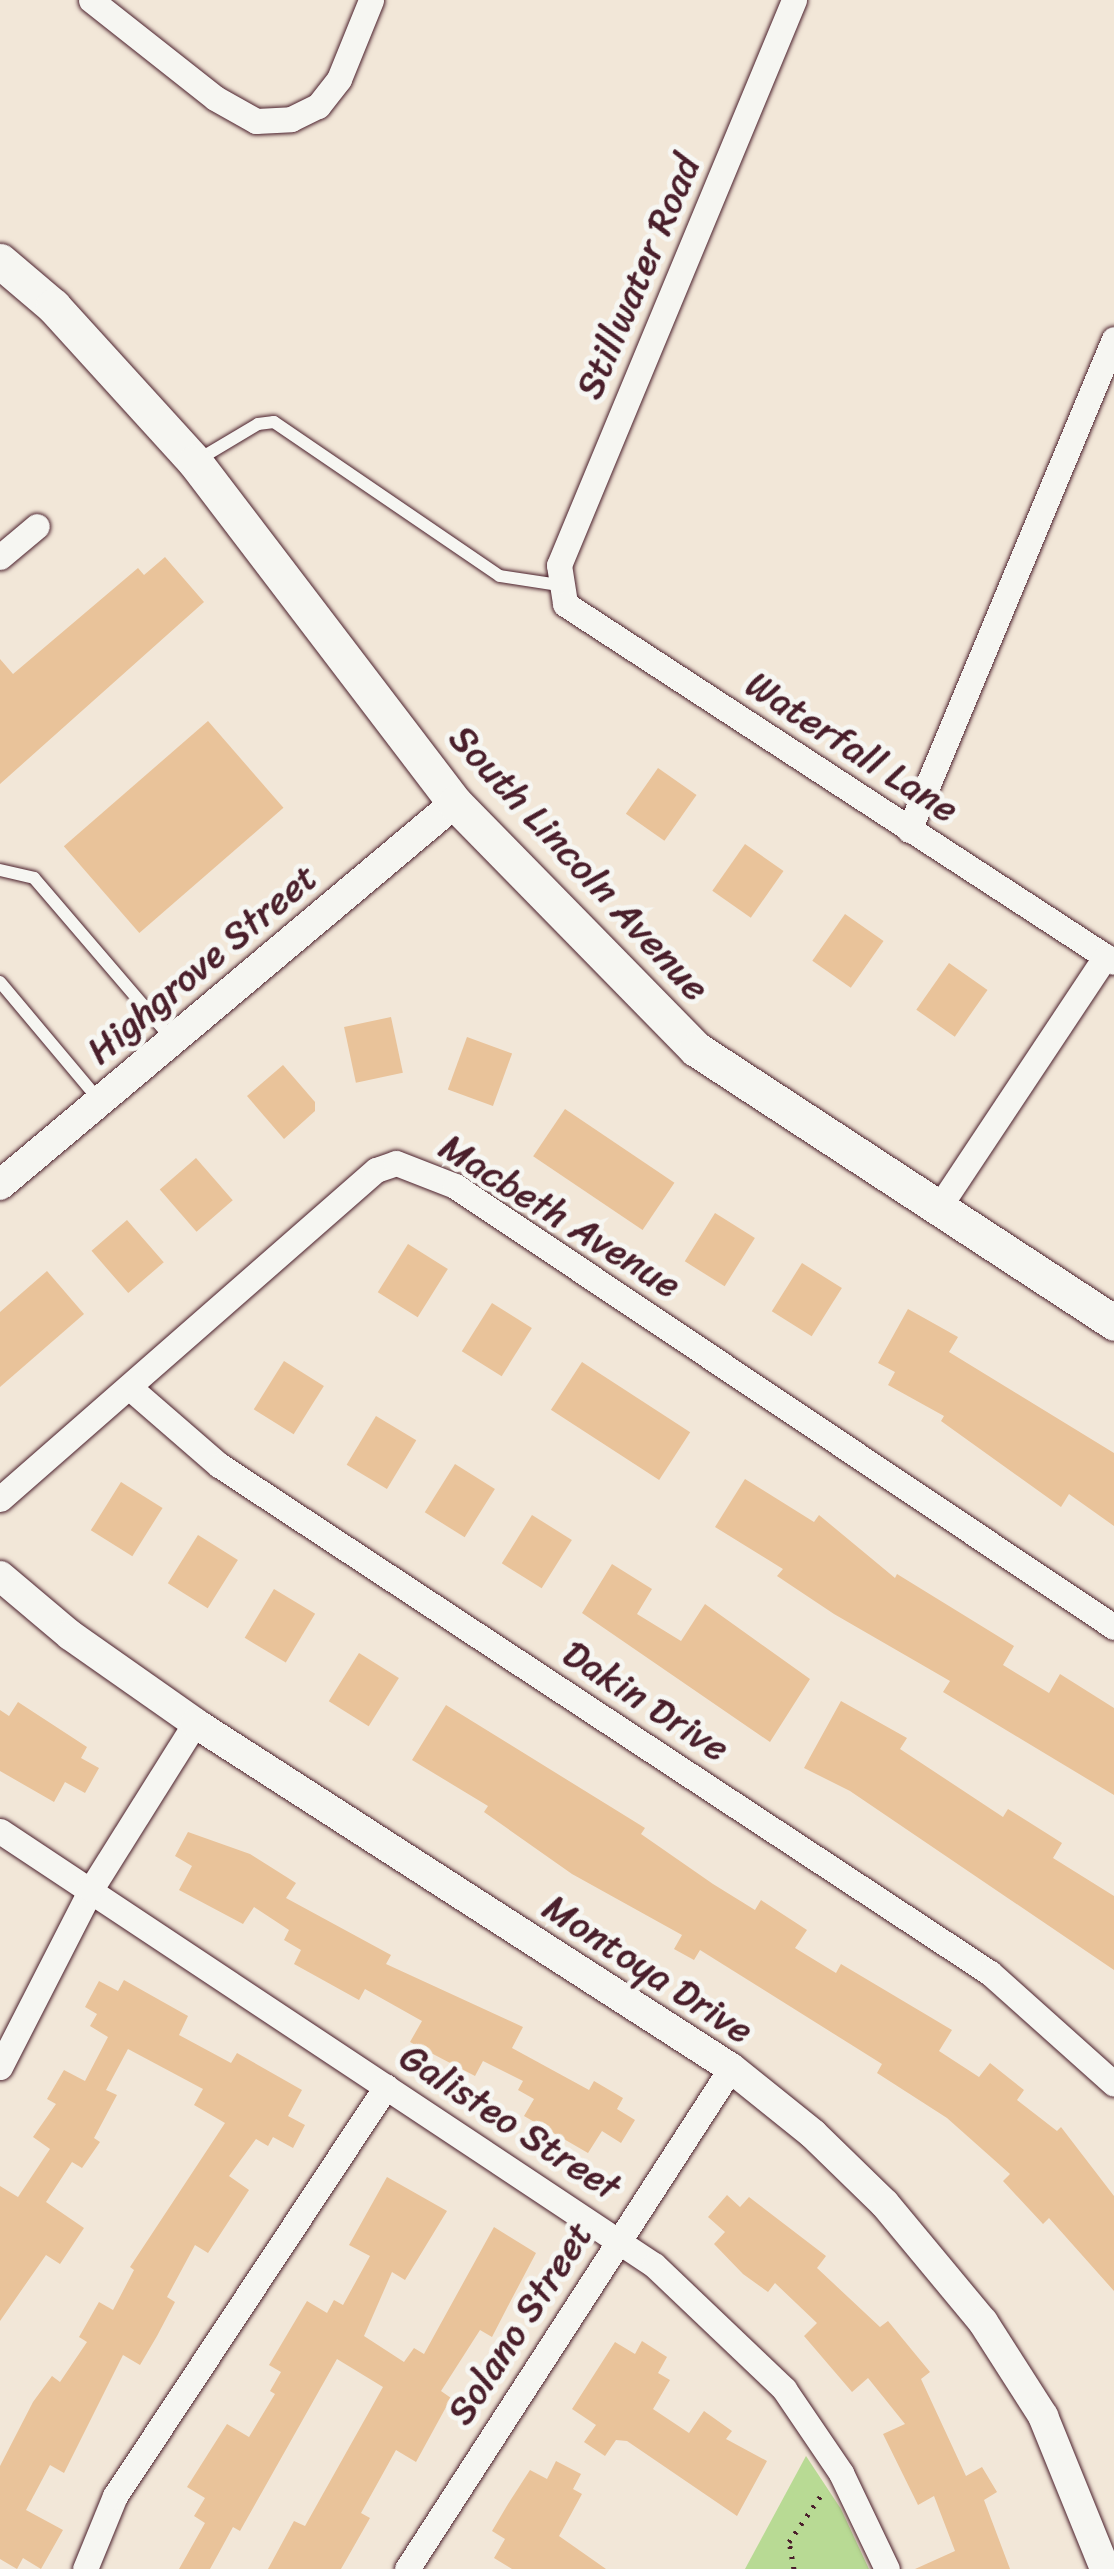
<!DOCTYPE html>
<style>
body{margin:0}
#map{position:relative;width:1114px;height:2569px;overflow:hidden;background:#f2e7d8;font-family:Sriracha,sans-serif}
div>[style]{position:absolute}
.green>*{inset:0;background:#b8da94}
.building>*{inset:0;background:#e9c39a;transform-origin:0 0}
.path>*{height:5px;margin-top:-2.5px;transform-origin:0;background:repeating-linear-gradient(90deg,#4a1f2b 0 2.5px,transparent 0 10.5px)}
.roads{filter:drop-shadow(0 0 2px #4a1f2b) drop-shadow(0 0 2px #4a1f2b)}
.service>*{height:12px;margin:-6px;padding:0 6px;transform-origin:6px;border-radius:6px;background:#f6f6f2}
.minor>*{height:25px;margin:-12.5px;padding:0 12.5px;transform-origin:12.5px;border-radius:12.5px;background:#f6f6f2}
.tertiary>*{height:30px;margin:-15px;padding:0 15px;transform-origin:15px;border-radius:15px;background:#f6f6f2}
.secondary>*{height:35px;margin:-17.5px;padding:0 17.5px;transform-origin:17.5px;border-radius:17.5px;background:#f6f6f2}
span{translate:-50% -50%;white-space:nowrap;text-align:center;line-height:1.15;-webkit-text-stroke:10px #f6f6f2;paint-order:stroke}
.street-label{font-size:38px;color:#4a1f2b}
</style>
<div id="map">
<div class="green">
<i style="clip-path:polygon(806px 2456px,841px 2509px,869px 2569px,745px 2569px)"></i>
</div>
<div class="building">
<i style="clip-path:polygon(165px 557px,204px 602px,0 784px,0 659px,13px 674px,138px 568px,144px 575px)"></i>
<i style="left:208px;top:721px;width:115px;height:191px;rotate:49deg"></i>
<i style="left:658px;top:768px;width:47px;height:56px;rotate:35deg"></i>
<i style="left:745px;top:844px;width:47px;height:57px;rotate:35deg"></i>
<i style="left:845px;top:914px;width:47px;height:57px;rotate:35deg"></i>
<i style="left:949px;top:963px;width:47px;height:57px;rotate:35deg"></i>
<i style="left:391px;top:1017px;width:57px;height:48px;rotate:78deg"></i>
<i style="left:467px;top:1037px;width:48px;height:56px;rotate:20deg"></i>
<i style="clip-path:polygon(283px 1065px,315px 1102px,315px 1111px,284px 1139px,247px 1096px)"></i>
<i style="left:565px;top:1109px;width:132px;height:57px;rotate:34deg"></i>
<i style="left:196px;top:1158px;width:56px;height:48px;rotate:49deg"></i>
<i style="left:715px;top:1213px;width:47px;height:57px;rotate:32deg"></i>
<i style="left:127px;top:1220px;width:56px;height:47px;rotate:49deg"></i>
<i style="left:408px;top:1244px;width:47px;height:57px;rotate:32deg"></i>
<i style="left:802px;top:1263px;width:47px;height:57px;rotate:32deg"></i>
<i style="clip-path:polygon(47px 1271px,84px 1314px,0 1387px,0 1312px)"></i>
<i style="left:492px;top:1303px;width:47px;height:57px;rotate:32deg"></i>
<i style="clip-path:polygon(908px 1309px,958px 1337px,949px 1352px,1114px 1453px,1114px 1526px,1069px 1494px,1061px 1507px,941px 1421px,944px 1416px,888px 1385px,895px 1372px,878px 1363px)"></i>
<i style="left:284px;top:1361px;width:47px;height:57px;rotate:32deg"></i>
<i style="left:582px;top:1362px;width:129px;height:57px;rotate:33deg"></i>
<i style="left:376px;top:1416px;width:47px;height:57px;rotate:31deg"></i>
<i style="left:455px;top:1464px;width:47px;height:57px;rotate:32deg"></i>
<i style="clip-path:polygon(745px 1479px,814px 1522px,819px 1515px,895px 1578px,897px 1574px,1014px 1646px,1003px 1665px,1049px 1693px,1060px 1674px,1114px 1708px,1114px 1795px,943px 1692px,950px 1681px,834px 1614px,777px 1576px,783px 1569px,715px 1527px)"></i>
<i style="left:121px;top:1482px;width:49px;height:57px;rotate:32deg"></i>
<i style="left:532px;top:1515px;width:47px;height:57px;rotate:32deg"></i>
<i style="left:198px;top:1535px;width:47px;height:57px;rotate:32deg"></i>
<i style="clip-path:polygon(612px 1564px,652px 1589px,637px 1614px,681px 1641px,705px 1604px,810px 1679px,770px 1742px,582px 1613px)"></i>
<i style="left:274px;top:1589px;width:48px;height:57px;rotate:31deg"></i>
<i style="left:359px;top:1653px;width:47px;height:57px;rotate:32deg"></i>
<i style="clip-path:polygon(841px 1701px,907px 1738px,900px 1749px,1003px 1817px,1008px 1809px,1062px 1843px,1053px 1858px,1114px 1896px,1114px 1970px,850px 1791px,804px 1768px)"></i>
<i style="clip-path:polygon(18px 1702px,87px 1747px,81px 1758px,99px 1768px,85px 1793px,65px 1782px,54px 1802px,0 1771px,0 1710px,9px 1716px)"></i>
<i style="clip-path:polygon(446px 1705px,645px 1828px,641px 1834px,713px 1884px,755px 1910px,761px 1900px,807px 1930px,795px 1948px,836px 1973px,841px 1964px,952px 2030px,939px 2051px,979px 2077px,990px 2063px,1024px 2090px,1017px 2100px,1057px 2131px,1061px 2127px,1114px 2196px,1114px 2291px,1049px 2218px,1043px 2224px,1003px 2181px,1010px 2174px,947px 2118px,877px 2073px,882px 2064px,700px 1950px,694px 1960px,674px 1949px,682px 1935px,572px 1874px,484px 1812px,488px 1806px,412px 1760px)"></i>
<i style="clip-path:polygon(188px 1832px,250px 1854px,296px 1883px,286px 1898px,391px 1955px,386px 1964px,523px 2027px,512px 2048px,589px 2090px,594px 2081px,623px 2098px,617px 2109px,635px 2120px,621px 2143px,602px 2131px,588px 2153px,524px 2116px,534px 2099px,518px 2090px,523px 2081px,483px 2061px,475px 2076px,410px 2042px,422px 2021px,365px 1989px,359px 2000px,294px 1964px,301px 1950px,284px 1940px,289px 1930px,254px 1907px,243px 1924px,179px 1890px,192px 1866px,175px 1856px)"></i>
<i style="clip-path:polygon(124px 1980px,188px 2016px,179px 2035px,231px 2063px,237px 2053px,302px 2090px,288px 2116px,305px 2125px,293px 2148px,273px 2137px,268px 2146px,256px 2139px,229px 2176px,249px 2190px,208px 2253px,195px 2245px,167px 2297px,175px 2302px,157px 2336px,140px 2365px,123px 2355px,64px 2473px,50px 2465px,26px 2510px,63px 2530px,41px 2569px,23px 2558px,17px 2569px,0 2559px,0 2466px,33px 2402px,52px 2376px,60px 2382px,87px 2342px,79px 2337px,99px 2302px,113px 2310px,134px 2270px,130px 2267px,225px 2123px,194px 2105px,203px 2089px,128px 2049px,106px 2090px,117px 2095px,94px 2138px,100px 2142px,82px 2168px,72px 2162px,46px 2202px,84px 2228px,60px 2264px,46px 2255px,0 2321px,0 2186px,18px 2197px,50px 2149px,33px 2137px,56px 2104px,47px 2099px,64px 2070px,85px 2081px,108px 2037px,90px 2026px,97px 2014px,85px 2007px,99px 1981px,118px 1991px)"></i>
<i style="clip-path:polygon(387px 2177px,447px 2211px,405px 2280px,392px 2272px,364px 2336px,404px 2362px,414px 2348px,424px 2354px,494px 2227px,536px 2253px,508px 2306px,492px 2337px,480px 2330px,441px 2391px,451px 2398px,416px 2462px,396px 2450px,361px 2513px,370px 2518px,341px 2569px,268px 2569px,294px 2521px,305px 2526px,383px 2387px,337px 2359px,240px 2531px,233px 2527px,210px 2569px,179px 2569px,205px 2523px,194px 2516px,205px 2498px,187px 2487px,227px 2424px,249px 2437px,275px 2394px,270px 2391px,281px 2372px,269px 2365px,307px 2301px,327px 2313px,334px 2300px,343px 2305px,370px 2256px,349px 2245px)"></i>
<i style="clip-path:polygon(727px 2195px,740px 2207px,749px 2197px,826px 2256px,817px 2268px,880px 2327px,888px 2321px,930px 2372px,921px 2379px,966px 2476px,982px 2467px,997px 2492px,984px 2500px,1010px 2569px,915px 2569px,955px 2551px,934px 2496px,918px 2505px,883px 2434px,905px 2424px,868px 2378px,852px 2392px,804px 2336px,817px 2323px,775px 2283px,768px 2292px,743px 2274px,714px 2244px,725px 2232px,708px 2217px)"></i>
<i style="clip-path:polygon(642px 2341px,667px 2357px,658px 2373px,670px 2380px,653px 2409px,689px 2433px,704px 2411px,732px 2431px,726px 2439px,767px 2461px,737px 2516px,627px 2441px,616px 2440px,605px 2456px,584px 2442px,596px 2425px,572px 2409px,615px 2342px,635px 2354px)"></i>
<i style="clip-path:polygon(556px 2461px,581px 2474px,573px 2489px,582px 2494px,559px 2536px,606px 2569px,512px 2569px,494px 2558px,505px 2539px,492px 2531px,508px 2504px,530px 2470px,547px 2479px)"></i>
</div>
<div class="path">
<i style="left:794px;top:2569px;width:27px;rotate:-100deg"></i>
<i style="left:789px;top:2542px;width:58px;rotate:-55.5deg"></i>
</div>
<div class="roads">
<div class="service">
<i style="left:196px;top:461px;width:72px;rotate:-30.8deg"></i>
<i style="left:258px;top:424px;width:16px;rotate:-7deg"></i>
<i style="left:274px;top:422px;width:273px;rotate:34.3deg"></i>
<i style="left:500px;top:576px;width:60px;rotate:8.7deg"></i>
<i style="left:0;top:870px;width:35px;rotate:13deg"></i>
<i style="left:34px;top:878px;width:213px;rotate:49.4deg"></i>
<i style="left:0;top:982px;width:155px;rotate:50deg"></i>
</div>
<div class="minor">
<i style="left:91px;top:0;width:158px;rotate:38.3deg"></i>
<i style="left:215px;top:98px;width:47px;rotate:29.3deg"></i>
<i style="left:256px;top:121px;width:35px;rotate:-3deg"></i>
<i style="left:291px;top:119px;width:30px;rotate:-26deg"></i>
<i style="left:318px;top:106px;width:34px;rotate:-52deg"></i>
<i style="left:339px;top:79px;width:85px;rotate:-67.9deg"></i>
<i style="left:794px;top:0;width:612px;rotate:112.58deg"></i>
<i style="left:559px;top:565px;width:39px;rotate:81deg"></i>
<i style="left:565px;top:604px;width:655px;rotate:33.11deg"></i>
<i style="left:0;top:557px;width:48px;rotate:-40deg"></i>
<i style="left:909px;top:830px;width:532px;rotate:-67.34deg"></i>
<i style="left:939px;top:1207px;width:301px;rotate:-56.4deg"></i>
<i style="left:130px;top:1388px;width:118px;rotate:40.9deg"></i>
<i style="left:219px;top:1465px;width:923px;rotate:33.38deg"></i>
<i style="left:990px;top:1973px;width:166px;rotate:41.8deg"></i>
<i style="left:0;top:1499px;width:500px;rotate:-41.2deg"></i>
<i style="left:376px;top:1170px;width:21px;rotate:-19deg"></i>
<i style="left:396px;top:1163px;width:63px;rotate:21.3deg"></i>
<i style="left:455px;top:1186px;width:793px;rotate:33.79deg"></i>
<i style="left:0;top:1831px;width:785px;rotate:33.57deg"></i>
<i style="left:654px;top:2265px;width:180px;rotate:43.6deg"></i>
<i style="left:784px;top:2389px;width:102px;rotate:55.8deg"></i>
<i style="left:841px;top:2473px;width:106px;rotate:64.4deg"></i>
<i style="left:0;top:2067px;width:200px;rotate:-62.9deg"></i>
<i style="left:91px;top:1889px;width:196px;rotate:-57.9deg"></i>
<i style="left:85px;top:2569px;width:79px;rotate:-67.7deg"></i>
<i style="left:115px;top:2496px;width:491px;rotate:-56.5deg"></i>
<i style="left:407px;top:2569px;width:597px;rotate:-57.11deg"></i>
</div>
<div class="tertiary">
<i style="left:0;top:1185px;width:594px;rotate:-40.02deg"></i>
<i style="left:0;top:1576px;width:92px;rotate:40.1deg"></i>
<i style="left:70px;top:1635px;width:153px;rotate:35.1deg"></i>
<i style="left:195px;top:1723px;width:637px;rotate:32.77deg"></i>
<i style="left:731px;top:2068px;width:105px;rotate:38.8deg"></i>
<i style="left:813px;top:2134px;width:100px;rotate:44.2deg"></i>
<i style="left:885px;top:2204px;width:153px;rotate:50.3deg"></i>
<i style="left:983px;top:2322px;width:112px;rotate:57.4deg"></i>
<i style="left:1043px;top:2416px;width:165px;rotate:67.9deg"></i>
</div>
<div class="secondary">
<i style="left:0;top:261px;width:70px;rotate:40.3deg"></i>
<i style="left:53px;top:306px;width:211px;rotate:47.7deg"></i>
<i style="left:195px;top:462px;width:429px;rotate:52.7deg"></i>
<i style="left:455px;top:803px;width:344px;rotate:45.6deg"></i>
<i style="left:696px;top:1049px;width:500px;rotate:33.2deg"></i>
</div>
</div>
<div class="street-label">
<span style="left:638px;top:277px;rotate:-67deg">Stillwater Road</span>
<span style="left:852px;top:747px;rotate:33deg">Waterfall Lane</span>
<span style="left:579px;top:863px;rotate:47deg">South Lincoln Avenue</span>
<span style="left:202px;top:964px;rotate:-40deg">Highgrove Street</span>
<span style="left:560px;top:1216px;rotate:32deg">Macbeth Avenue</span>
<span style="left:646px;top:1701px;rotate:33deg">Dakin Drive</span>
<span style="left:648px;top:1969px;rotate:33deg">Montoya Drive</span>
<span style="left:510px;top:2122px;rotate:33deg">Galisteo Street</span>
<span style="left:520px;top:2323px;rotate:-57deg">Solano Street</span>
</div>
</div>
